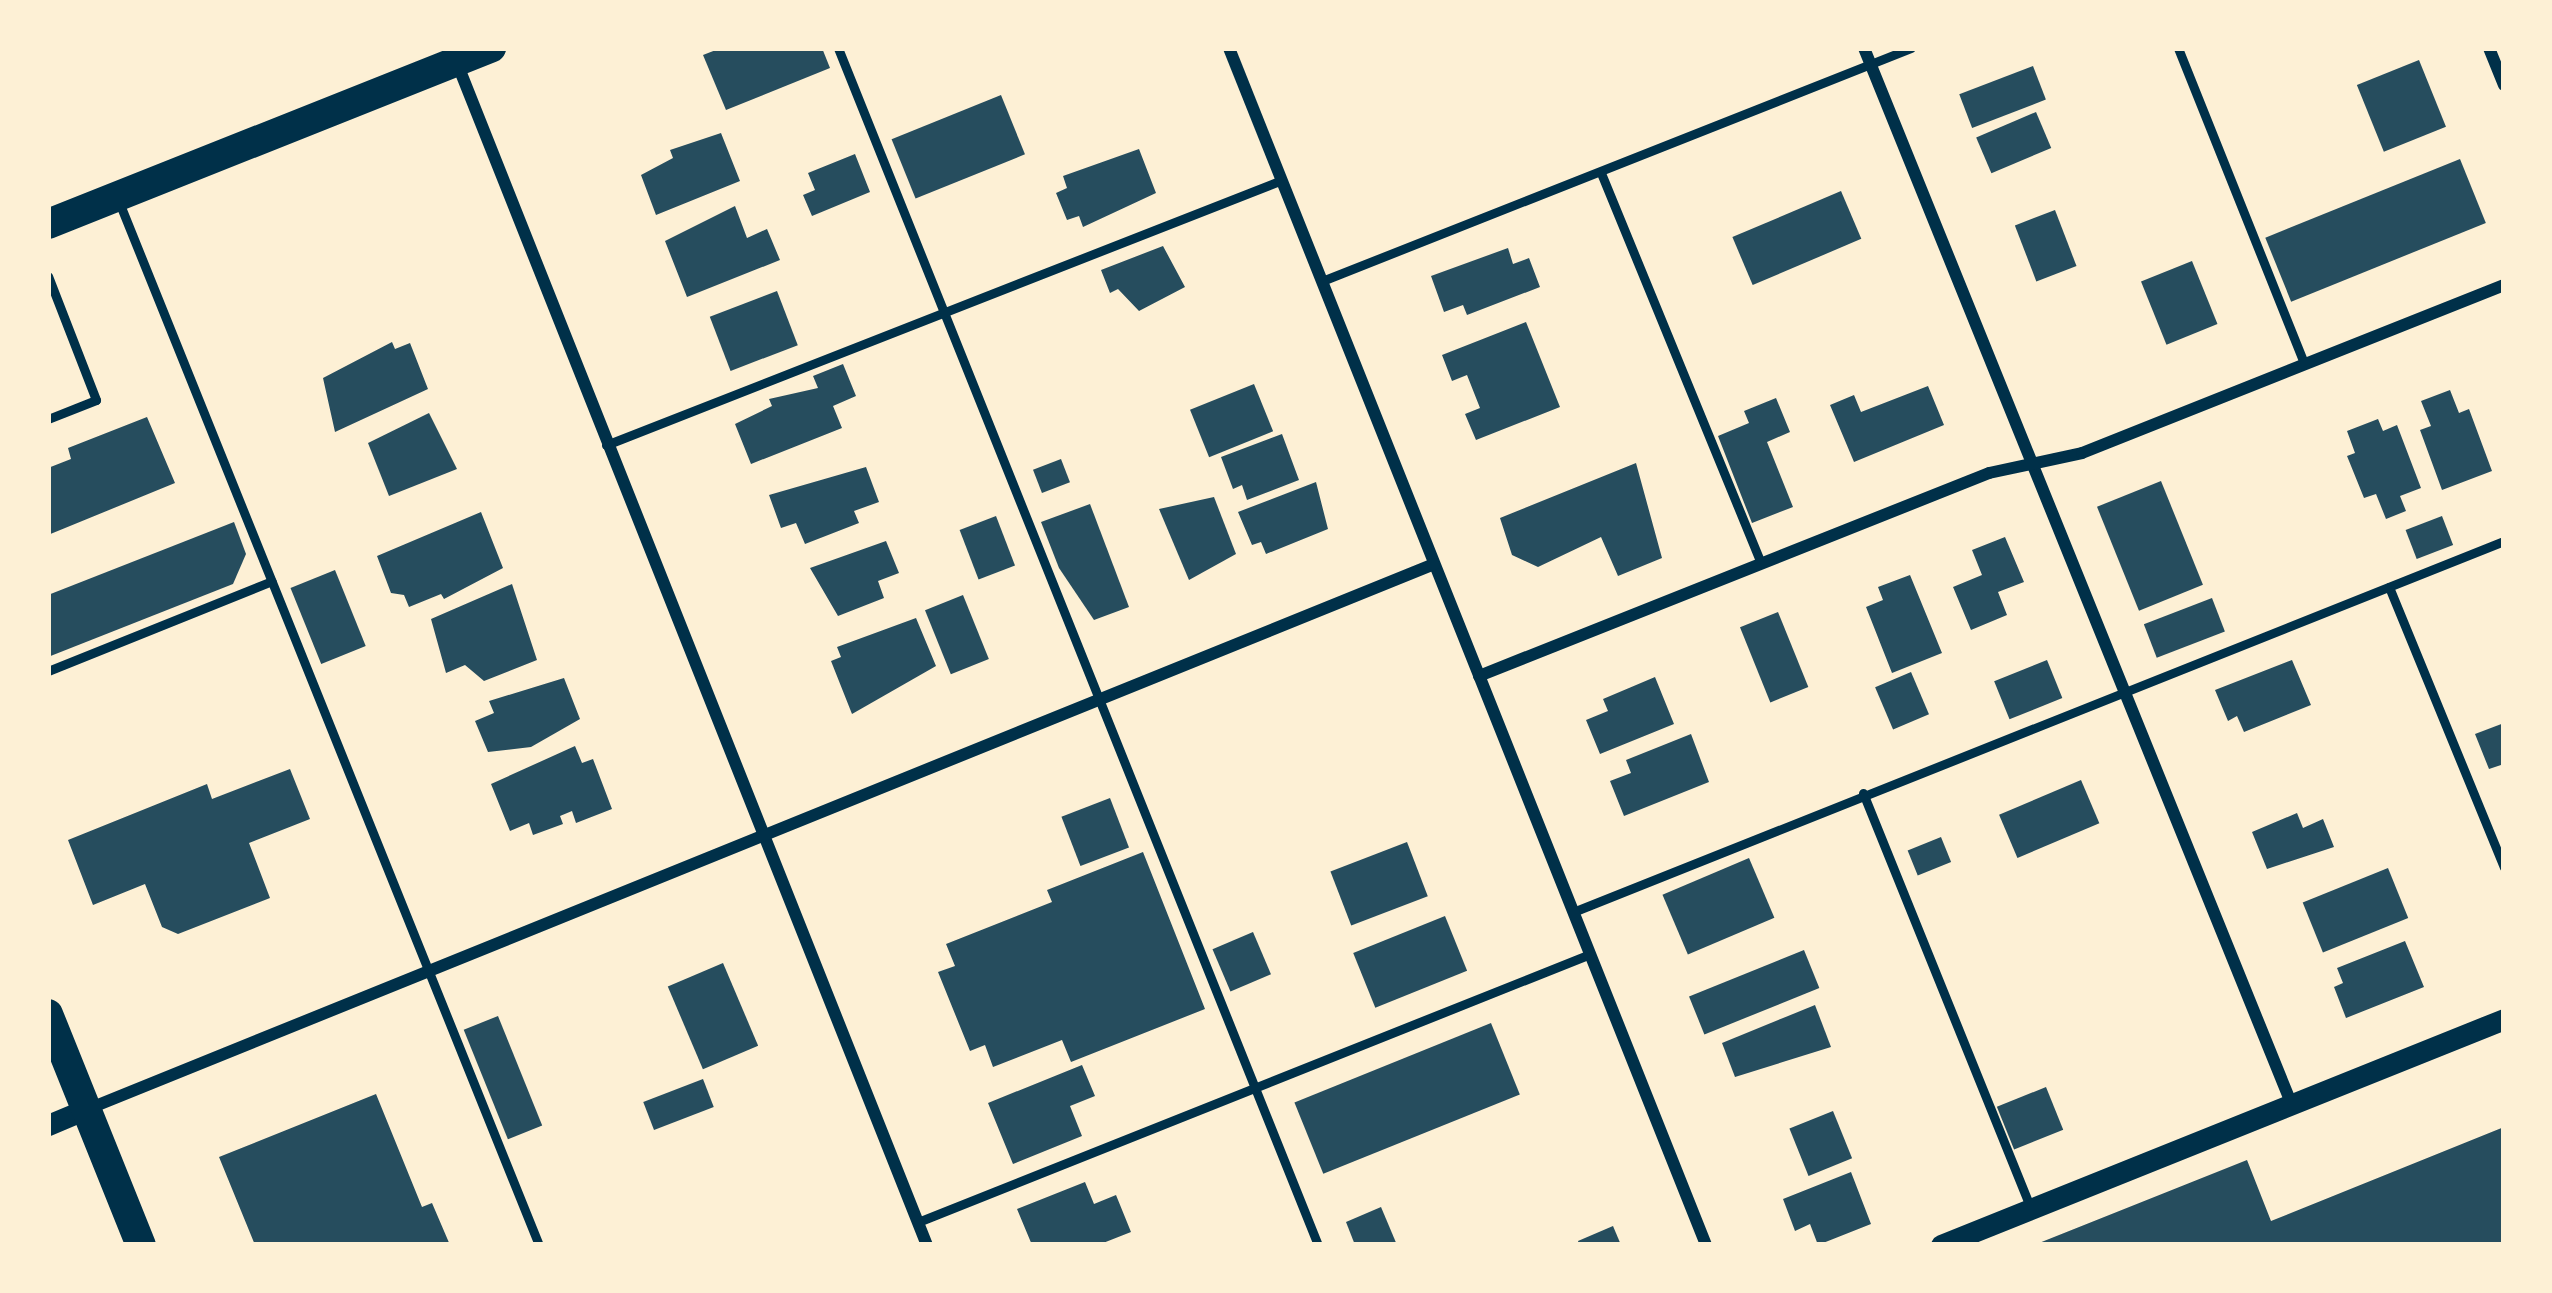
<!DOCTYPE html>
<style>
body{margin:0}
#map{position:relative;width:2552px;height:1293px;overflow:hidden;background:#fdf0d5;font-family:"Source Sans 3",sans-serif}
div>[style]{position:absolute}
.building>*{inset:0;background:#264d5e;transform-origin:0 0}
.service>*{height:9px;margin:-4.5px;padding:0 4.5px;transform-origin:4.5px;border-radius:4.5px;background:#003049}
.minor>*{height:12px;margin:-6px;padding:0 6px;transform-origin:6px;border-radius:6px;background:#003049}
.tertiary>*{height:21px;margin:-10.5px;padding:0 10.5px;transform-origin:10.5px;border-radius:10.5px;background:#003049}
.primary>*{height:30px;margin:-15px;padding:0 15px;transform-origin:15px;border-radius:15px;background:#003049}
span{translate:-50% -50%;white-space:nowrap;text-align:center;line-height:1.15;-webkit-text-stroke:12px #fdf0d5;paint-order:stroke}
.frame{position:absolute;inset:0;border:51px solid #fdf0d5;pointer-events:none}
</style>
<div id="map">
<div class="building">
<i style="clip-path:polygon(721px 48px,822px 48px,830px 68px,726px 110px,703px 55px)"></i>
<i style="left:2419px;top:60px;width:72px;height:67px;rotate:68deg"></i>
<i style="left:2033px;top:66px;width:36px;height:79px;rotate:69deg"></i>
<i style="left:1001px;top:95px;width:64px;height:118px;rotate:68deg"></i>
<i style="left:2036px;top:112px;width:39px;height:65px;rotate:67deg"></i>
<i style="clip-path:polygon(721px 133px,740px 181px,656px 215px,641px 175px,673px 158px,670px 150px)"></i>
<i style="clip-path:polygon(1139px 149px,1156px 193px,1083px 227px,1079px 216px,1067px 220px,1056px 193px,1067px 188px,1063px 176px)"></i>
<i style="clip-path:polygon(855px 154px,870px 192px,812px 216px,803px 195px,815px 190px,808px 173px)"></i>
<i style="left:2460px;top:159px;width:69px;height:210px;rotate:68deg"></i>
<i style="left:1841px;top:191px;width:52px;height:118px;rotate:67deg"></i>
<i style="clip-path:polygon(735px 206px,747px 238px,767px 229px,780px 260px,687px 297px,665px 241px)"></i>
<i style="left:2055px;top:210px;width:60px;height:43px;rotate:69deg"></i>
<i style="clip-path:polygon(1163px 246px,1185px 287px,1139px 311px,1118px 289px,1110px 293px,1101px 270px)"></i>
<i style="clip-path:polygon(1508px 248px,1513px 264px,1529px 258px,1540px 287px,1467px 315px,1463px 305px,1444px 312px,1431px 276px)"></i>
<i style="left:2192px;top:261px;width:68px;height:55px;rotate:68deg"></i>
<i style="left:777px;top:291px;width:58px;height:72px;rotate:69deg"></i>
<i style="clip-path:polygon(1526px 322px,1560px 407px,1476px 440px,1465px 414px,1480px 408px,1467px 375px,1452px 381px,1442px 355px)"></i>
<i style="clip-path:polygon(392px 342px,395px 349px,410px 343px,428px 389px,335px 432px,323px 378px)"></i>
<i style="clip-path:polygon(843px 364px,856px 396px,833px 406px,842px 428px,751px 464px,735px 424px,772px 406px,769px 399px,818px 388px,813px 376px)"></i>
<i style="left:1254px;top:384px;width:51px;height:69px;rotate:68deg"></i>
<i style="clip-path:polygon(1928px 386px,1944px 425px,1854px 462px,1830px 405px,1854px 395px,1861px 412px)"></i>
<i style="clip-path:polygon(2450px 390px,2459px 413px,2469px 409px,2492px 471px,2442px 490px,2420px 430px,2431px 426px,2421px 401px)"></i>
<i style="clip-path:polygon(1776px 398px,1790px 432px,1767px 442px,1793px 507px,1752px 523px,1718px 436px,1749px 423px,1744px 411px)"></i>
<i style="clip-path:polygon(429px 413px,457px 469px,389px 496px,368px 443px)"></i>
<i style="clip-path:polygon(147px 417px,175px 483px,48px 535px,48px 468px,71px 459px,68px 448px)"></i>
<i style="clip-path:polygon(2378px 419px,2383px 431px,2397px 425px,2421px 488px,2400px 496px,2406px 511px,2386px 519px,2376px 494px,2364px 498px,2347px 456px,2355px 453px,2347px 431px)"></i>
<i style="clip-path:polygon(1282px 434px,1299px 480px,1247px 500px,1242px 485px,1233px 489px,1221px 457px)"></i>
<i style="left:1061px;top:459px;width:25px;height:30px;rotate:69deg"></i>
<i style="clip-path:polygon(1636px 463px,1662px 558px,1618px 576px,1601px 537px,1538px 567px,1512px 555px,1500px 518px)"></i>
<i style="clip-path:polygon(866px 467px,879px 502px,854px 511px,859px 523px,805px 544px,796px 523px,781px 528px,769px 495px)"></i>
<i style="left:2161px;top:481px;width:112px;height:69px;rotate:68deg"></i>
<i style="clip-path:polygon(1316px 482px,1328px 529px,1266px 554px,1261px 542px,1252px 545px,1238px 512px)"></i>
<i style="clip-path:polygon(1214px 497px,1236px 554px,1189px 580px,1159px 509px)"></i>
<i style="clip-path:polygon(1090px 504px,1129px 607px,1094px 620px,1059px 568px,1041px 522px)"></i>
<i style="clip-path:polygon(481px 512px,503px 568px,444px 599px,441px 594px,409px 607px,404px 595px,391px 593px,377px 556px)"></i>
<i style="left:996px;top:516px;width:53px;height:39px;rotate:69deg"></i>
<i style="left:2442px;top:516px;width:31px;height:39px;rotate:69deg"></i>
<i style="clip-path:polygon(234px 522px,246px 554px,233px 584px,48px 657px,48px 595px)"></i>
<i style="clip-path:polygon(2005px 537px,2024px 582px,1998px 592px,2007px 615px,1971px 630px,1953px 587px,1982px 575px,1972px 550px)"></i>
<i style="clip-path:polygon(886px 541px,899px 573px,878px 581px,884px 598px,838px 616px,810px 568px)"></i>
<i style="left:335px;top:570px;width:82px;height:48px;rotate:68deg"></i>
<i style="clip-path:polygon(1910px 575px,1942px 653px,1892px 673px,1866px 607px,1883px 600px,1878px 587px)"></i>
<i style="clip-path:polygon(512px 584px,537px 660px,484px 681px,465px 665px,446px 673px,431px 619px)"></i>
<i style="left:963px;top:595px;width:69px;height:41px;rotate:68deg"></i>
<i style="left:2212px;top:598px;width:36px;height:73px;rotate:69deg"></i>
<i style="left:1778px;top:612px;width:81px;height:41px;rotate:68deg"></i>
<i style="clip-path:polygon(916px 618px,936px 666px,852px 714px,831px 661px,841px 657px,837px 647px)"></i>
<i style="left:2047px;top:660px;width:41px;height:57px;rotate:68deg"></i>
<i style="clip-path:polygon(2292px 660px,2311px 705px,2244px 732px,2237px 716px,2228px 721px,2215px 690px)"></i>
<i style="left:1911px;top:672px;width:46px;height:39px;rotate:67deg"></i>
<i style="clip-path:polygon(1655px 677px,1674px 724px,1600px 754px,1586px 720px,1608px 711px,1603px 699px)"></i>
<i style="clip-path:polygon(564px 678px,580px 719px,531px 747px,488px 752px,475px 721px,494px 713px,489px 701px)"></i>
<i style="clip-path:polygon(2504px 723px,2504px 764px,2489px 769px,2475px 734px)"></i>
<i style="clip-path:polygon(1691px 734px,1709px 782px,1624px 816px,1610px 781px,1631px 773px,1626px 760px)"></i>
<i style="clip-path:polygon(575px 746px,582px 763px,593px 759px,612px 809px,576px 823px,572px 811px,560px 816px,563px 824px,533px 835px,529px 823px,510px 831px,491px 784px)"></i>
<i style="clip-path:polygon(290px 769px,310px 819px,249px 843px,270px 898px,178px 934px,162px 927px,145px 884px,93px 905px,68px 840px,207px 784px,212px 799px)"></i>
<i style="left:2081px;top:780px;width:47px;height:89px;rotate:67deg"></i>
<i style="left:1110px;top:798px;width:53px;height:52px;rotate:69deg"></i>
<i style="clip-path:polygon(2297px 813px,2303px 828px,2323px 819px,2334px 847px,2267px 869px,2252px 832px)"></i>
<i style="left:1941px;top:837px;width:27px;height:36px;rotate:68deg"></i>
<i style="left:1407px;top:842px;width:58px;height:82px;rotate:69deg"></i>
<i style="clip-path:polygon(1143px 852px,1205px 1009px,1071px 1062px,1062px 1040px,993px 1067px,985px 1045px,970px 1051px,938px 972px,955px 966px,946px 944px,1052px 902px,1047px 890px)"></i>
<i style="left:1749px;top:858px;width:65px;height:94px;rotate:67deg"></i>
<i style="left:2388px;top:868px;width:54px;height:92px;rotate:68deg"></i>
<i style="left:1445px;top:916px;width:59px;height:99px;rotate:68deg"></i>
<i style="left:1253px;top:932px;width:46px;height:44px;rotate:67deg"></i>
<i style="clip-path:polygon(2405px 941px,2424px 987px,2346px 1018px,2334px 987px,2343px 983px,2337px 968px)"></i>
<i style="left:1804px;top:950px;width:41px;height:124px;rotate:68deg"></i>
<i style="left:723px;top:963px;width:90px;height:60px;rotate:67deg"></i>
<i style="clip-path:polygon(1815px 1005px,1831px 1047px,1735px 1077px,1722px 1043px)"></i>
<i style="left:498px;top:1016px;width:118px;height:37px;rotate:68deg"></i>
<i style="left:1491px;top:1023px;width:77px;height:212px;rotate:68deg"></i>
<i style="clip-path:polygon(1082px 1065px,1095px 1096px,1070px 1106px,1082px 1136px,1013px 1164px,988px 1103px)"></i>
<i style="left:703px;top:1079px;width:30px;height:64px;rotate:69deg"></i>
<i style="left:2046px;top:1087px;width:46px;height:53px;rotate:68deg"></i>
<i style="clip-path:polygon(376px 1094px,422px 1207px,432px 1203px,450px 1245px,255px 1245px,219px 1157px)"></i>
<i style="left:1833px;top:1111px;width:51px;height:47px;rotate:68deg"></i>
<i style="clip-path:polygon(2504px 1127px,2504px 1245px,2034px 1245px,2247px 1160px,2271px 1221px)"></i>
<i style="clip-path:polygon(1851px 1172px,1871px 1224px,1818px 1245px,1810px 1224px,1795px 1231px,1783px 1199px)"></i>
<i style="clip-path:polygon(1085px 1182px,1094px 1204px,1116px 1195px,1131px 1232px,1098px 1245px,1032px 1245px,1017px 1209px)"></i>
<i style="clip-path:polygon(1381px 1207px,1397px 1245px,1355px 1245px,1346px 1222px)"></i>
<i style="clip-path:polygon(1613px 1226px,1621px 1245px,1579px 1245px,1578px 1241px)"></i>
</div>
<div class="service">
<i style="left:838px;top:48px;width:1290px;rotate:68.15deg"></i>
<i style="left:2178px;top:48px;width:339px;rotate:68.2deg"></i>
<i style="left:1601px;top:173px;width:422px;rotate:67.7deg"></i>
<i style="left:119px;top:202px;width:1124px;rotate:68.07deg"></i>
<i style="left:48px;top:276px;width:133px;rotate:68.8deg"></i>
<i style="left:96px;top:400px;width:52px;rotate:158.4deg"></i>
<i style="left:1322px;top:281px;width:633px;rotate:-21.58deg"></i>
<i style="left:606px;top:445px;width:726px;rotate:-21.41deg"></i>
<i style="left:2389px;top:587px;width:303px;rotate:67.7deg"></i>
<i style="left:48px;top:671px;width:241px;rotate:-21.9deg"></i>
<i style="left:1863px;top:793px;width:449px;rotate:68deg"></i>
<i style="left:1573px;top:912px;width:1002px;rotate:-21.73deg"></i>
<i style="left:918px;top:1222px;width:723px;rotate:-21.74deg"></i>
</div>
<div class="minor">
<i style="left:1229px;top:48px;width:1289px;rotate:68.27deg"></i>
<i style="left:1864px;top:48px;width:1138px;rotate:67.96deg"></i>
<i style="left:2489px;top:48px;width:40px;rotate:68deg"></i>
<i style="left:457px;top:63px;width:1272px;rotate:68.32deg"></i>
<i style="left:1479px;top:676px;width:549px;rotate:-21.7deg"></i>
<i style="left:1989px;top:473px;width:95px;rotate:-12.1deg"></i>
<i style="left:2082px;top:453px;width:454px;rotate:-21.7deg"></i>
<i style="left:88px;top:1109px;width:1452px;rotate:-22.04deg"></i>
</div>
<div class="tertiary">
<i style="left:48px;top:1125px;width:41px;rotate:-22.8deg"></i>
<i style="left:1941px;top:1245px;width:607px;rotate:-21.87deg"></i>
</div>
<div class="primary">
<i style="left:48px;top:224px;width:477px;rotate:-21.7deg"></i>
<i style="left:48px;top:1014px;width:249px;rotate:68.1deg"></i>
</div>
<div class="frame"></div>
</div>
